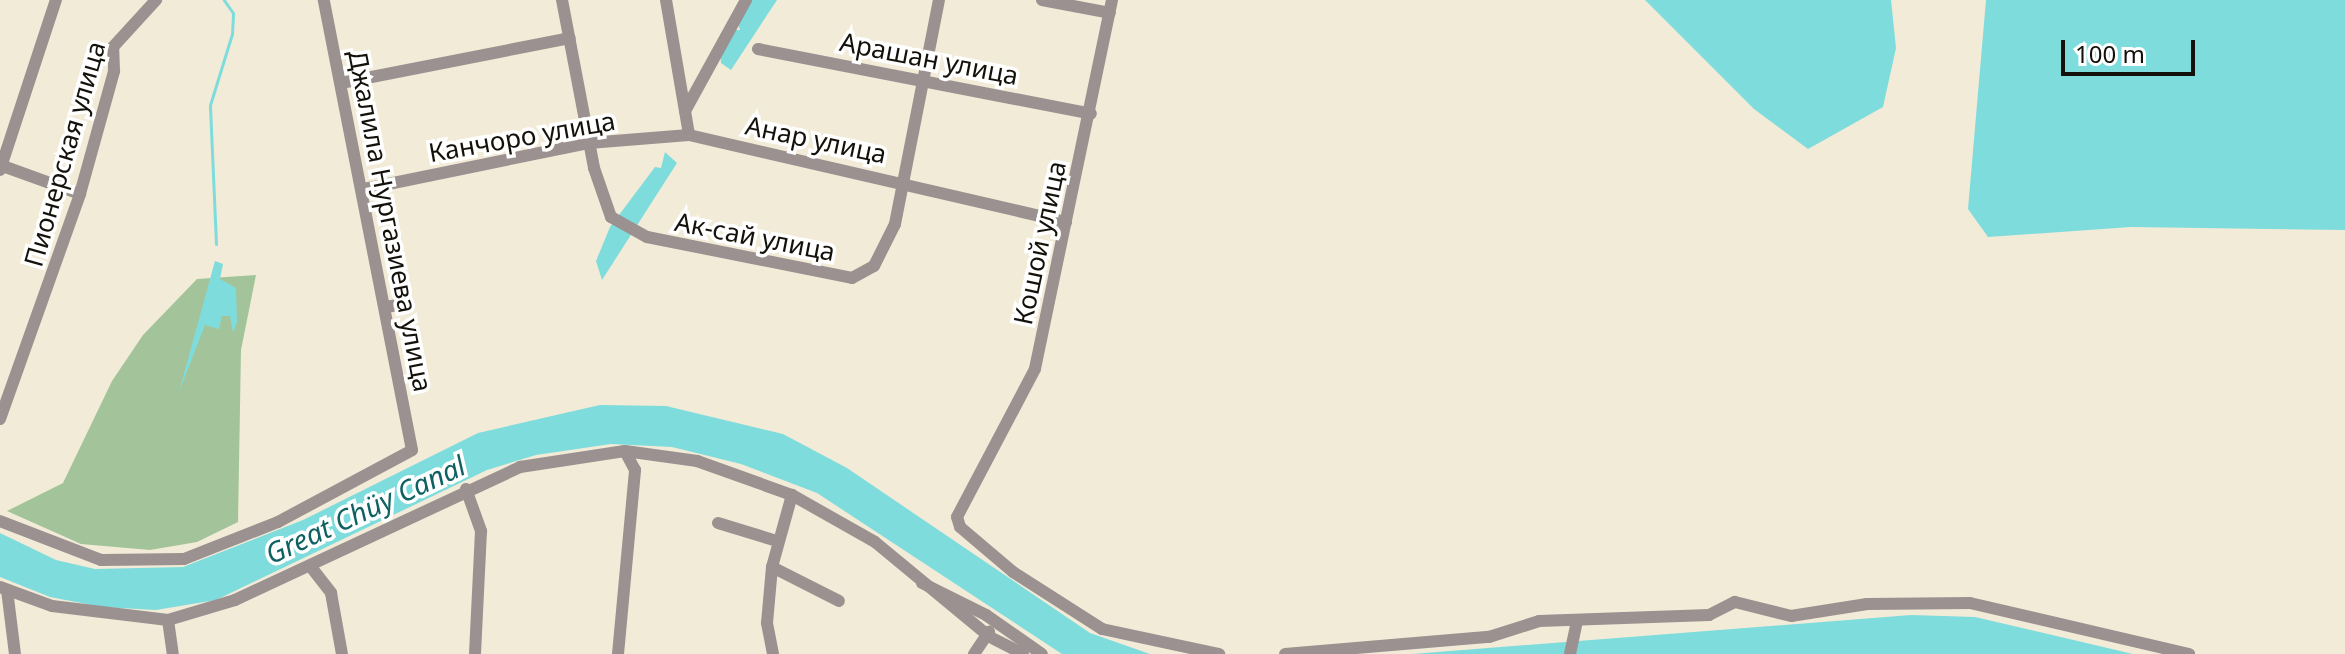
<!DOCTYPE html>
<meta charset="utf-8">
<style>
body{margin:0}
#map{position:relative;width:2345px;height:654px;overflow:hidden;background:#f2ebd7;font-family:"Noto Sans",sans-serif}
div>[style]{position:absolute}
.green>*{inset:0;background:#a3c49a}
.water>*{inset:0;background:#7edcdd}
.stream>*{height:3px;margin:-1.5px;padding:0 1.5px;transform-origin:1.5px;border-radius:1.5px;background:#7edcdd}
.minor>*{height:12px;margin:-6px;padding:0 6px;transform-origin:6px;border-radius:6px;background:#9b9190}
span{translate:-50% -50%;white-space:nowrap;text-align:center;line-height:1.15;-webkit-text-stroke:7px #fff;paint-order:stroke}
.street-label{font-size:26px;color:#13110a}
.water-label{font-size:28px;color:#106162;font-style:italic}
.scale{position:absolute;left:2061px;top:40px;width:134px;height:36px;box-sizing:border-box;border:4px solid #13110a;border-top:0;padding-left:10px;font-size:24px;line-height:28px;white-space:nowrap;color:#13110a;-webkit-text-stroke:6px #fff;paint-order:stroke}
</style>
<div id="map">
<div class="green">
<i style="clip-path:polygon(256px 275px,241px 350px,238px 522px,197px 542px,150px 550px,81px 544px,7px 511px,63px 483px,112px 381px,143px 335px,197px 279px)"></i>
</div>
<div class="water">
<i style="clip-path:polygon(748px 0,777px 0,731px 70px,721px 63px,720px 51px,732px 30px,740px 30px,737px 22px)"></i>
<i style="clip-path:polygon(1645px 0,1891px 0,1896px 48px,1883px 107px,1808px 149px,1754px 109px)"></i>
<i style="clip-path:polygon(1986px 0,2345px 0,2345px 230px,2131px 227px,1988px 237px,1968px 209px)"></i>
<i style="clip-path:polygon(665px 152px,677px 163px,602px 280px,596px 261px,610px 227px,655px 167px,661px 168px)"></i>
<i style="clip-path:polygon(215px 261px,223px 264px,220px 279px,236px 288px,237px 322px,233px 333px,230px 316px,222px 316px,219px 329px,205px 325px,179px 392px)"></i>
<i style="clip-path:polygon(600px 405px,666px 406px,783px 434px,847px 468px,1090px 633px,1150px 654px,1062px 654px,817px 493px,741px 464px,672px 447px,611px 444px,536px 455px,487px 470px,216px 600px,156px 610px,102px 607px,50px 597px,0 577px,0 533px,56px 560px,95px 569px,183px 567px,303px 520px,478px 433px)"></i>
<i style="clip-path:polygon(1911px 615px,1975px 617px,2133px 654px,1412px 654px)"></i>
</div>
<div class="stream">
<i style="left:216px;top:244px;width:139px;rotate:-92.5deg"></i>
<i style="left:210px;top:105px;width:74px;rotate:-72.8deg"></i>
<i style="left:232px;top:34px;width:21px;rotate:-87deg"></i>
<i style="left:233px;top:13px;width:16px;rotate:-125deg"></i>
</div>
<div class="minor">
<i style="left:562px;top:0;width:171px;rotate:79.2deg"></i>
<i style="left:594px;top:168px;width:52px;rotate:70.9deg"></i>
<i style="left:611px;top:217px;width:41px;rotate:29.1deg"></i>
<i style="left:647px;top:237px;width:209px;rotate:11.3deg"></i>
<i style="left:852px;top:278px;width:25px;rotate:-29deg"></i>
<i style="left:874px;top:266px;width:47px;rotate:-63.4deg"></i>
<i style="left:895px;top:224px;width:228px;rotate:-78.9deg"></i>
<i style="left:666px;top:0;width:137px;rotate:80.3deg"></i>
<i style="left:1042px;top:0;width:69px;rotate:10.8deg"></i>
<i style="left:1112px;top:0;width:377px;rotate:101.8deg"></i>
<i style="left:1035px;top:369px;width:167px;rotate:117.8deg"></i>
<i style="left:957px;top:517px;width:10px;rotate:73deg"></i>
<i style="left:960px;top:527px;width:70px;rotate:40.3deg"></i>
<i style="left:1013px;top:572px;width:106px;rotate:32.6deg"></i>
<i style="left:1102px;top:629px;width:120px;rotate:12.1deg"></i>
<i style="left:758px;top:49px;width:339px;rotate:11deg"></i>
<i style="left:341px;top:83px;width:233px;rotate:-11.1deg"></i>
<i style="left:685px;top:111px;width:127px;rotate:-61.2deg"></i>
<i style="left:0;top:165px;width:85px;rotate:19.9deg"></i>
<i style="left:0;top:170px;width:179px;rotate:-71.8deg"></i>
<i style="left:364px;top:189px;width:230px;rotate:-11.6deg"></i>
<i style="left:589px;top:143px;width:100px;rotate:-4.6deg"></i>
<i style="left:689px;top:135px;width:387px;rotate:13deg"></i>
<i style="left:386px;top:307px;width:23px;rotate:-10deg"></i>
<i style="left:0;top:419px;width:239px;rotate:-70.4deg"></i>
<i style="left:80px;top:194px;width:128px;rotate:-74.5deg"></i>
<i style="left:114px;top:71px;width:24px;rotate:-92deg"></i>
<i style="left:113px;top:47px;width:64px;rotate:-47.5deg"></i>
<i style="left:466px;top:489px;width:45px;rotate:70.3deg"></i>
<i style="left:481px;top:531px;width:123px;rotate:92.8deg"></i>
<i style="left:0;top:521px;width:108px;rotate:21.1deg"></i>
<i style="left:101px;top:560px;width:83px;rotate:-0.7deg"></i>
<i style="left:184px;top:559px;width:101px;rotate:-21.5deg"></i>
<i style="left:278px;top:522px;width:152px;rotate:-28.2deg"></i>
<i style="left:412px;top:450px;width:459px;rotate:-101.1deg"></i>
<i style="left:718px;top:523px;width:62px;rotate:17deg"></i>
<i style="left:311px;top:567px;width:33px;rotate:52deg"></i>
<i style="left:331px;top:593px;width:62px;rotate:79.8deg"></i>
<i style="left:772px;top:567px;width:75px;rotate:26.9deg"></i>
<i style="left:922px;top:583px;width:72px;rotate:26.6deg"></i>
<i style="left:986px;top:615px;width:68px;rotate:34.9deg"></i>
<i style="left:0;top:587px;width:55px;rotate:20.1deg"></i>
<i style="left:52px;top:606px;width:117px;rotate:6.9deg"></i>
<i style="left:168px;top:620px;width:70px;rotate:-16.6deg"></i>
<i style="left:235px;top:600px;width:315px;rotate:-25deg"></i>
<i style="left:520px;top:467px;width:106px;rotate:-8.7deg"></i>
<i style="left:625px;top:451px;width:73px;rotate:7.9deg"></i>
<i style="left:697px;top:461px;width:101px;rotate:19.7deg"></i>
<i style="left:792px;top:495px;width:95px;rotate:29.5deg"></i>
<i style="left:875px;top:542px;width:149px;rotate:39.6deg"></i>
<i style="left:990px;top:637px;width:37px;rotate:27deg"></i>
<i style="left:7px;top:590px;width:64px;rotate:82.9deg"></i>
<i style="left:168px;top:620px;width:34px;rotate:82deg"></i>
<i style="left:618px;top:654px;width:185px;rotate:-84.7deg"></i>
<i style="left:635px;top:470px;width:21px;rotate:-118deg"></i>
<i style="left:773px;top:654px;width:32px;rotate:-101deg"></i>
<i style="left:767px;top:623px;width:56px;rotate:-84.9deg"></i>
<i style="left:772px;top:567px;width:75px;rotate:-74.5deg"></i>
<i style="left:974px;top:654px;width:27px;rotate:-56deg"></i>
<i style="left:1285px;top:654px;width:205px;rotate:-4.8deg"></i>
<i style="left:1489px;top:637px;width:52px;rotate:-17.7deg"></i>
<i style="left:1539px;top:621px;width:170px;rotate:-2deg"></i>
<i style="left:1709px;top:615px;width:29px;rotate:-27deg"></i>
<i style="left:1735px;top:602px;width:58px;rotate:14deg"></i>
<i style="left:1791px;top:616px;width:77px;rotate:-9deg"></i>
<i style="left:1867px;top:604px;width:103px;rotate:-0.6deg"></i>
<i style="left:1970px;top:603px;width:225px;rotate:13.1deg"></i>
<i style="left:1570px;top:654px;width:33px;rotate:-78deg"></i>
</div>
<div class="street-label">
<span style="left:929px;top:59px;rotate:11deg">Арашан улица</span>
<span style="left:522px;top:137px;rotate:-10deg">Канчоро улица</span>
<span style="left:816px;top:140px;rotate:12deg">Анар улица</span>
<span style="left:65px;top:154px;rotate:-74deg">Пионерская улица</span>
<span style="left:390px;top:221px;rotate:79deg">Джалила Нургазиева улица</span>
<span style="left:755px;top:237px;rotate:11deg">Ак-сай улица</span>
<span style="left:1040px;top:243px;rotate:-78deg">Кошой улица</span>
</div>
<div class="water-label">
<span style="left:365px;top:509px;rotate:-25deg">Great Chüy Canal</span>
</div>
<div class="scale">100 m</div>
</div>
